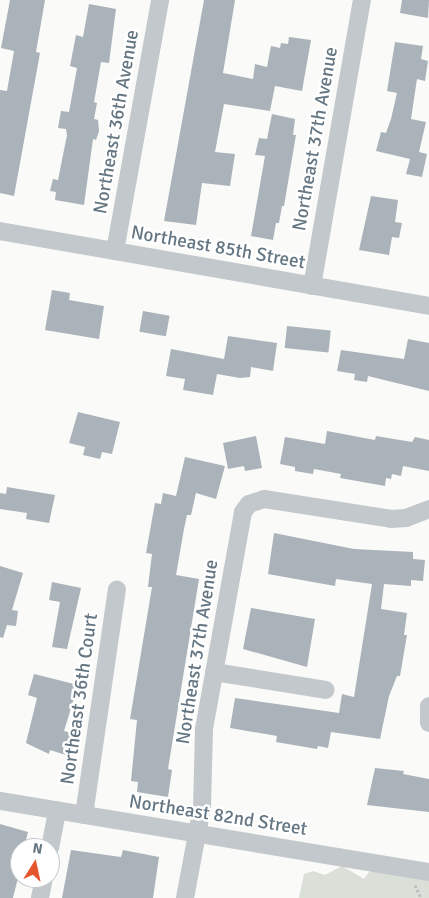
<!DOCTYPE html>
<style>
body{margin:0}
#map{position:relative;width:429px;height:898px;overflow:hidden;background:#fafaf8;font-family:Signika,sans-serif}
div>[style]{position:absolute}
.green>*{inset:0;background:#dadfd7}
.building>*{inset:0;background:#aab3b9;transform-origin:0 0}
.path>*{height:3px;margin-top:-1.5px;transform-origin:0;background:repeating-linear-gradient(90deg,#bbbfc2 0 2.5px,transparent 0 5px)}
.minor>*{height:18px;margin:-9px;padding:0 9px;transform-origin:9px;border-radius:9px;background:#c3c8cc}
span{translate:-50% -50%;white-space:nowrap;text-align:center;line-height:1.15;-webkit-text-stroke:5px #fff;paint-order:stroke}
.street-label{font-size:19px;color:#657683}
.north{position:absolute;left:10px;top:838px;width:50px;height:50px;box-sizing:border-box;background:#fff;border:1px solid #c1c8cd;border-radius:50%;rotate:10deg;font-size:14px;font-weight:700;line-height:20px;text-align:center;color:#657683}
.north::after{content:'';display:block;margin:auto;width:18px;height:22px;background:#e4572e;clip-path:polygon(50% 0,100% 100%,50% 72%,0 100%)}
</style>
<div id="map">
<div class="green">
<i style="clip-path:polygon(342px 866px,364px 879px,370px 871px,429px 876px,429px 898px,299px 898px,304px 874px,313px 871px,325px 875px)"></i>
</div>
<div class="building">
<i style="clip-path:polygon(10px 0,45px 0,36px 52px,40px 53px,14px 196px,0 193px,0 90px,7px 91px,14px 51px,1px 48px)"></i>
<i style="clip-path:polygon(204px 0,235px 0,223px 73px,253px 79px,255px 64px,267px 67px,271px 46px,280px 48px,281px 43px,288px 44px,289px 37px,311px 40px,302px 91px,275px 86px,270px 111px,224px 104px,215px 152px,235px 154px,230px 186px,202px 183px,196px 225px,164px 221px)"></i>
<i style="clip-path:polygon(402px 0,429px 0,428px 18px,400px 13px)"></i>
<i style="clip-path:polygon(89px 4px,116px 9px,109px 63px,101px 62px,94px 102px,97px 103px,94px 119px,98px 120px,99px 131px,96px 140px,93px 139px,84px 205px,55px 200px,56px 192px,50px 191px,53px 179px,58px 180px,67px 135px,66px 129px,58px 128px,61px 111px,69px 112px,77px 68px,70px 66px,76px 35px,83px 37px)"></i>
<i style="clip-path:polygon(395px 42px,423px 46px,421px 59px,428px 61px,425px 81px,417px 79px,411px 119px,426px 122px,419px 152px,427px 154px,422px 177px,406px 174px,410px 159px,376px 151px,381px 132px,386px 133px,391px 119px,397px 93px,387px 91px)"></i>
<i style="clip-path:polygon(272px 114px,295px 119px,293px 135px,296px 135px,284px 206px,282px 206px,279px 223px,276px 223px,273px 240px,251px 236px,265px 156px,255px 155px,259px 138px,267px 139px)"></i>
<i style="clip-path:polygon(371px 196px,398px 200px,395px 222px,402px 223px,399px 238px,392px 237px,389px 255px,359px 250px)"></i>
<i style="clip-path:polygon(52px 290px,70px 293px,69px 300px,104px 306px,99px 339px,45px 330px)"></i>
<i style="left:143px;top:311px;width:27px;height:21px;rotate:10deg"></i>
<i style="left:287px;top:326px;width:44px;height:22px;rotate:6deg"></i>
<i style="clip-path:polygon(228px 336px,277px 343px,273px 371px,251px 367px,250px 377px,240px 378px,217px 374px,213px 395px,183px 390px,185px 379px,166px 376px,171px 349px,224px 359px)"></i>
<i style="clip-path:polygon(408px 339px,429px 343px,429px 391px,368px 376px,367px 382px,354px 380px,355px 374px,337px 371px,341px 350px,404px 359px)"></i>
<i style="clip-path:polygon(78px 412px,120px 422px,112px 454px,102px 452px,100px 459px,83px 455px,85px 447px,69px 443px)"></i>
<i style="clip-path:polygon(327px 431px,375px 440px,376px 436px,412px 442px,415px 437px,429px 440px,429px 471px,403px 466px,401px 476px,392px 474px,391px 479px,386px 478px,385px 486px,340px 478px,341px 474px,314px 469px,313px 474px,295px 471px,295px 467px,280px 464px,285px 437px,325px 444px)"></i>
<i style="clip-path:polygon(256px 436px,262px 468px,245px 471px,244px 466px,228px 469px,223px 443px)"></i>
<i style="clip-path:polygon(185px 457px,225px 466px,216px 499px,196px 493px,191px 515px,187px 515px,184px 529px,176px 575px,199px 579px,168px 769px,172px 770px,168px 797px,137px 792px,138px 782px,131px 781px,137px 720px,130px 719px,152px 587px,148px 587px,152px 554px,146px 553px,155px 503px,161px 504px,163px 493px,176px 496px)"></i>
<i style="clip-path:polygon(7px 487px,55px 495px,49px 523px,26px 519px,27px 513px,0 509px,0 493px,6px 494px)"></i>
<i style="clip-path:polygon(274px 533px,354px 549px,413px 552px,413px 559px,425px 560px,423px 581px,411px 580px,411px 586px,384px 584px,381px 609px,407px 613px,404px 635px,407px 635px,400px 676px,397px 676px,389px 696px,380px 739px,331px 732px,328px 748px,318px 746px,317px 749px,276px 742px,277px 736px,230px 728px,235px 698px,339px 713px,342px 694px,354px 697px,372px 584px,336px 579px,335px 586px,268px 574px)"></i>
<i style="clip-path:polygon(0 566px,23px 573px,12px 610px,18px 611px,16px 626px,7px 625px,3px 638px,0 637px)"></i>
<i style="clip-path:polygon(52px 582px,81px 588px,67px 649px,52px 647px,60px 602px,49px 600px)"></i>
<i style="clip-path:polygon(251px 608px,315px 619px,307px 667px,243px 649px)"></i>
<i style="clip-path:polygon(34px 674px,78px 685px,64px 731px,79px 735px,72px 757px,50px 750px,49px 754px,26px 743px,37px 698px,28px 695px)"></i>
<i style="clip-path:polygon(375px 768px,404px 771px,403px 774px,429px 779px,429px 812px,367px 805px)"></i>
<i style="clip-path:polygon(0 824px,28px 832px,24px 848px,20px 848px,20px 870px,13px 898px,0 898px)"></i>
<i style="clip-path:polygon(71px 850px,121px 857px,123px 850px,159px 857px,153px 898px,62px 898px)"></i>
</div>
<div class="path">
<i style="left:415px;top:885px;width:14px;rotate:65deg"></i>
</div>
<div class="minor">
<i style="left:0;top:231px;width:436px;rotate:9.9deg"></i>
<i style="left:115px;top:251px;width:255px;rotate:-79.8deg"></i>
<i style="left:312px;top:286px;width:290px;rotate:-80.1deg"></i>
<i style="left:214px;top:672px;width:113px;rotate:9.1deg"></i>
<i style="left:429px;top:706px;width:17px;rotate:90deg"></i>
<i style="left:0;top:801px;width:435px;rotate:9.4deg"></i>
<i style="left:84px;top:815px;width:228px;rotate:-81.7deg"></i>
<i style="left:50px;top:848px;width:38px;rotate:-79deg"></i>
<i style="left:40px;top:898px;width:20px;rotate:-79deg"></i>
<i style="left:185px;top:898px;width:93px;rotate:-79.4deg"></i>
<i style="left:202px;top:807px;width:78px;rotate:-88.5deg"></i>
<i style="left:204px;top:729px;width:220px;rotate:-79.8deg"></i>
<i style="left:243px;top:512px;width:10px;rotate:-53deg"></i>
<i style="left:249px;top:504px;width:16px;rotate:-18deg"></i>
<i style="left:264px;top:499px;width:129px;rotate:8.9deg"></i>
<i style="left:391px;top:519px;width:15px;rotate:-4deg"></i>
<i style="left:406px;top:518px;width:25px;rotate:-21deg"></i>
</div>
<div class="street-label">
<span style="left:117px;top:122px;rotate:-80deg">Northeast 36th Avenue</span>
<span style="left:316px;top:139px;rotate:-80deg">Northeast 37th Avenue</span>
<span style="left:218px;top:248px;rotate:10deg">Northeast 85th Street</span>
<span style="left:198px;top:652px;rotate:-81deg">Northeast 37th Avenue</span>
<span style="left:80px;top:699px;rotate:-82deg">Northeast 36th Court</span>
<span style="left:218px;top:816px;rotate:9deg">Northeast 82nd Street</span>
</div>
<div class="north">N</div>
</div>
